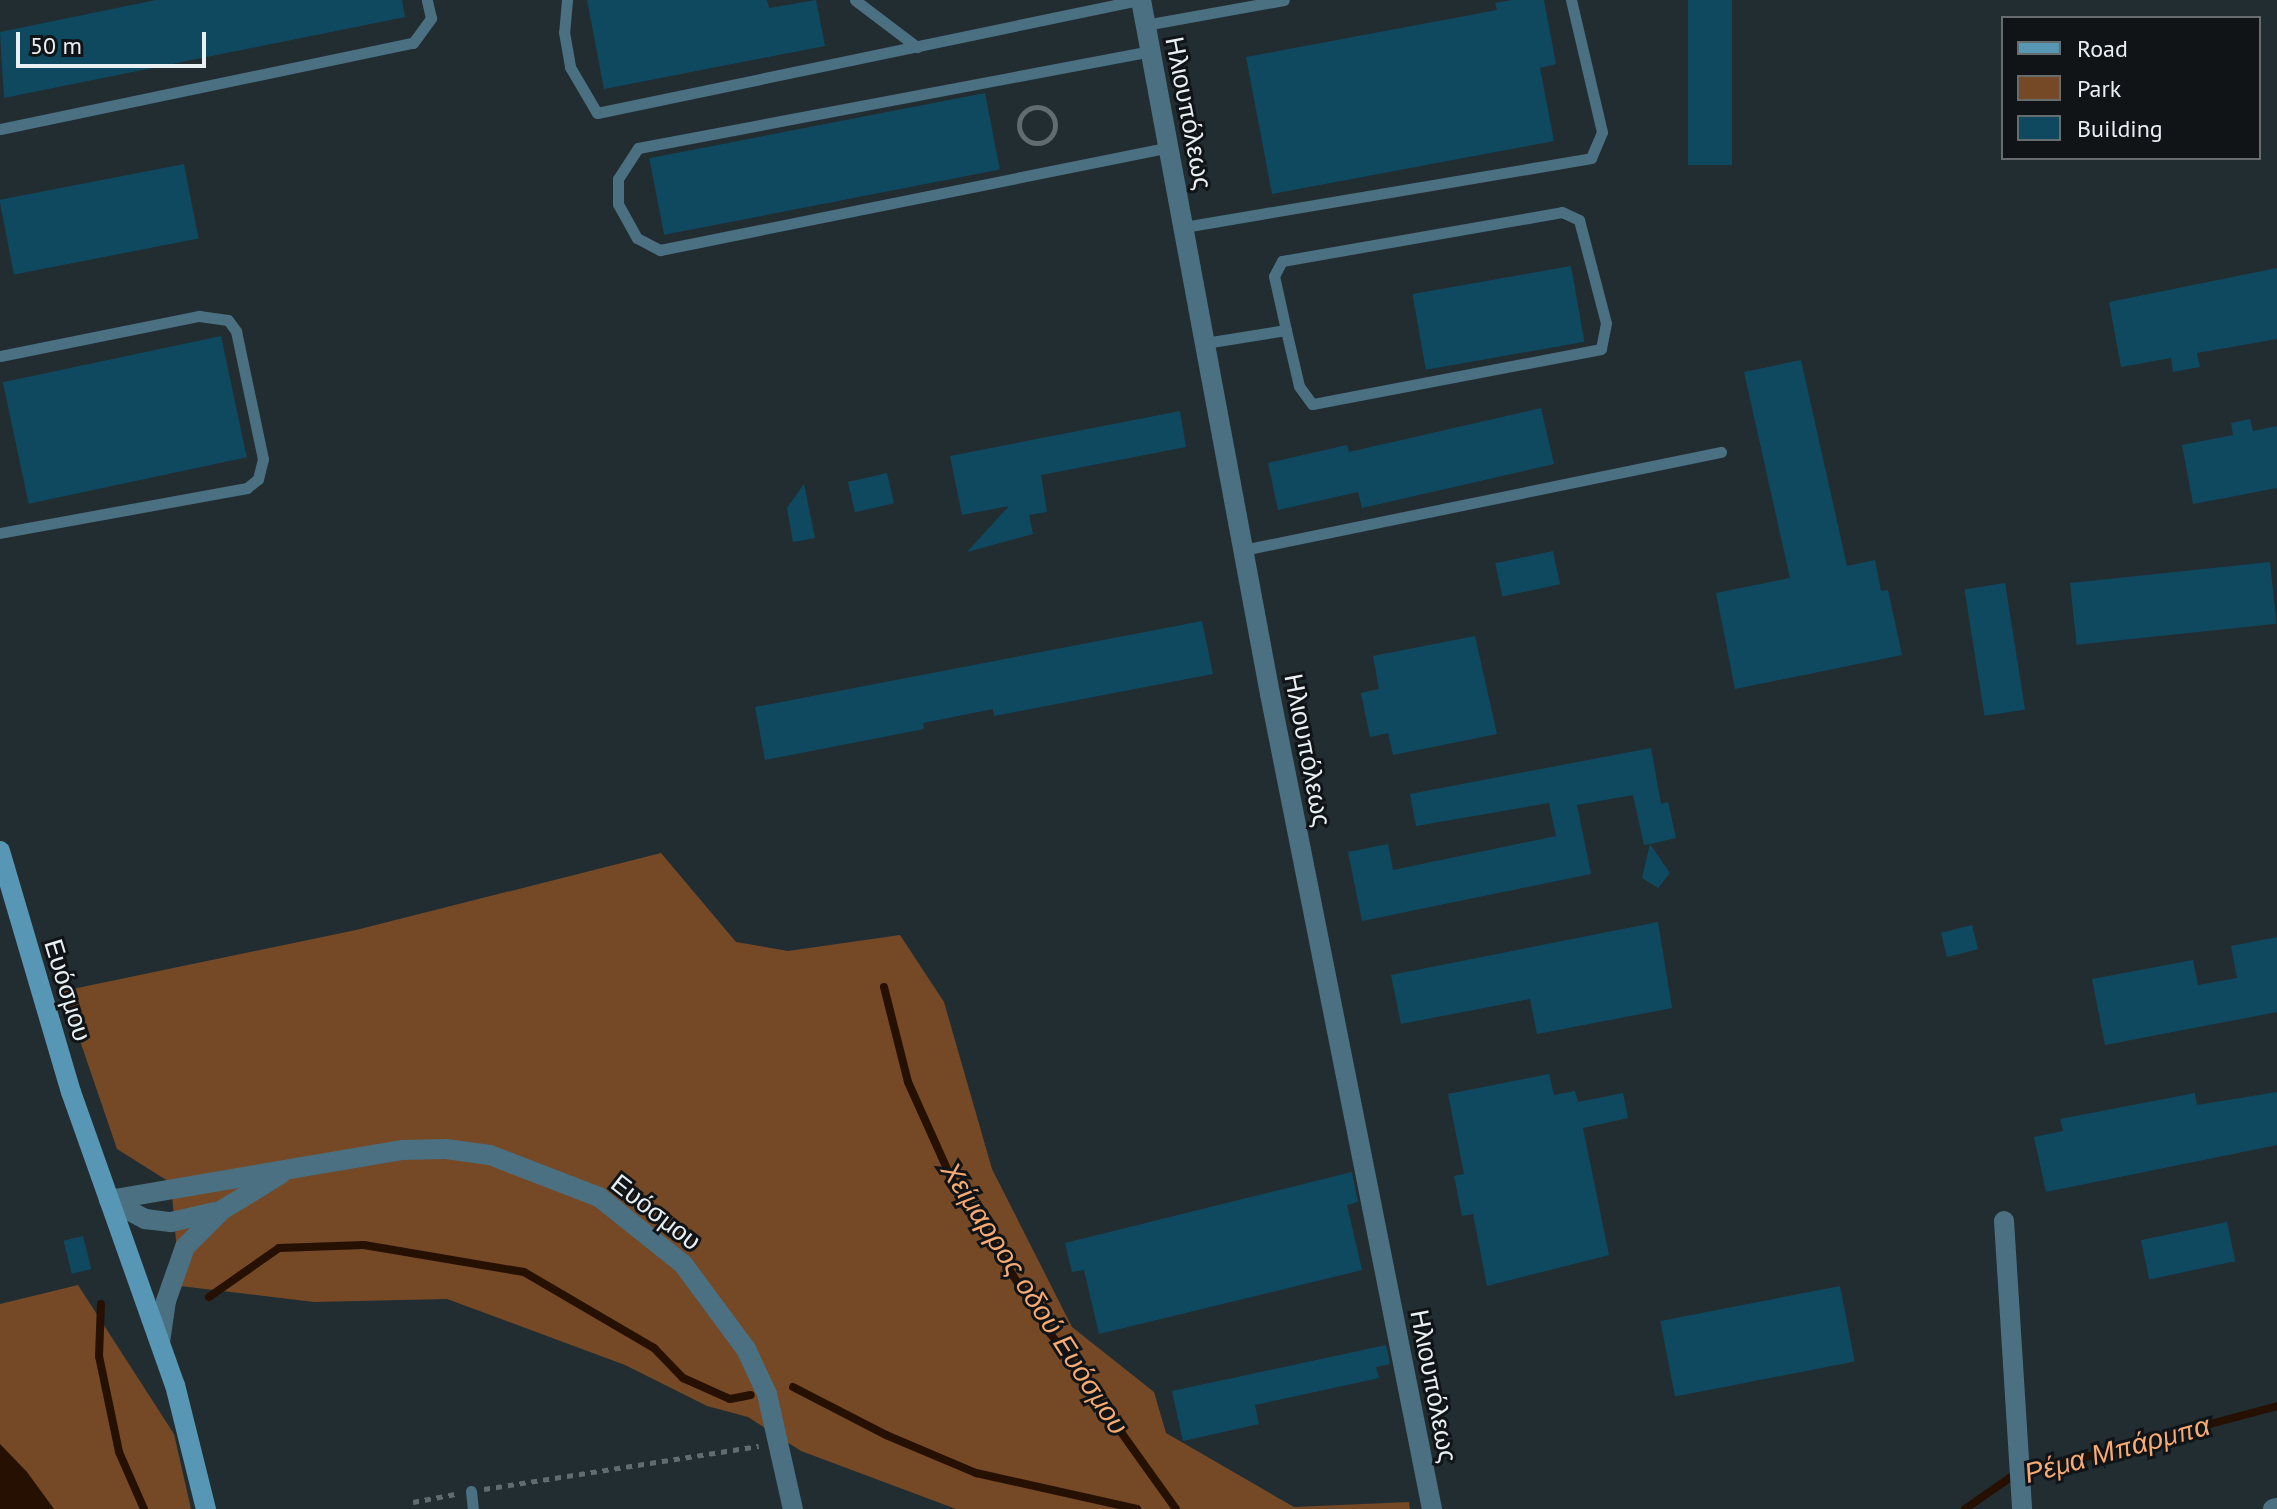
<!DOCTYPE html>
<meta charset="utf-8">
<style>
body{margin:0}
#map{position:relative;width:2277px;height:1509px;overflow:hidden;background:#222d32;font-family:"PT Sans",sans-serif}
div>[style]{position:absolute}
.green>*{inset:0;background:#754826}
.water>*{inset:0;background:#261002}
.stream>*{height:8px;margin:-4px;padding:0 4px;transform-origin:4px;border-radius:4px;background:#261002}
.building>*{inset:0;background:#0f4960;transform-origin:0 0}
.path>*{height:5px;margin-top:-2.5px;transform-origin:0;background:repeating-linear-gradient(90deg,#626b70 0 6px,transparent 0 12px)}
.path>.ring{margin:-2.5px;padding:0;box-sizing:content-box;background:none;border:5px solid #626b70;border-radius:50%}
.service>*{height:11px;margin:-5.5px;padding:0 5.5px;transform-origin:5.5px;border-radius:5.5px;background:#4a7082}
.minor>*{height:20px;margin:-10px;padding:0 10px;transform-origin:10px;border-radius:10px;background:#4a7082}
.tertiary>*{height:20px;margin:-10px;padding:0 10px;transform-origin:10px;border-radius:10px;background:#4a7082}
.secondary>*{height:20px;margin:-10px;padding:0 10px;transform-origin:10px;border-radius:10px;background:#5796b4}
span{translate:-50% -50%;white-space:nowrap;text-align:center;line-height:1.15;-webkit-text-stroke:6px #101417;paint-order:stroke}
.street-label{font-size:26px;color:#e9f0f4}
.water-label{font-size:28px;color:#f8aa73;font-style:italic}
.legend{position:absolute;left:2001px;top:16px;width:260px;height:144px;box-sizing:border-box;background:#101417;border:2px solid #676c6f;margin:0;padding:10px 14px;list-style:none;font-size:24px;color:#e9f0f4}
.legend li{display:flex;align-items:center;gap:16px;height:40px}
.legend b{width:40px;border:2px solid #676c6f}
.scale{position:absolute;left:16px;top:32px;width:190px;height:36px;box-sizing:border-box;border:4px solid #e9f0f4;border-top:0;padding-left:10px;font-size:24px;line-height:28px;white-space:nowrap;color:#e9f0f4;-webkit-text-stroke:6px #101417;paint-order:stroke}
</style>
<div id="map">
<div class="green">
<i style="clip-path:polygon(661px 853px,736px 942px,788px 951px,900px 935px,944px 1002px,992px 1169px,1072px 1327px,1154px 1392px,1166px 1433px,1294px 1507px,1409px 1502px,1410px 1509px,956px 1509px,801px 1451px,748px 1417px,707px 1406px,625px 1365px,447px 1299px,314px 1302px,180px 1286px,171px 1183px,117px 1149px,63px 991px,356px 930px)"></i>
<i style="clip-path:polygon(78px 1285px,174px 1434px,191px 1509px,0 1509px,0 1304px)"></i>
</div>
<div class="water">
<i style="clip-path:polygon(0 1444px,27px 1472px,54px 1509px,0 1509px)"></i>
</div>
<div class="stream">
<i style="left:884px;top:987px;width:98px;rotate:75.8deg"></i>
<i style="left:908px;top:1082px;width:107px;rotate:65.8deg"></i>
<i style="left:952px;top:1180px;width:182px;rotate:57.4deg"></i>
<i style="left:1050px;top:1333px;width:216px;rotate:54.4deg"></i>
<i style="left:209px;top:1297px;width:85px;rotate:-35deg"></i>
<i style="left:279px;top:1248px;width:85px;rotate:-2deg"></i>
<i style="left:364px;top:1245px;width:162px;rotate:9.6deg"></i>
<i style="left:524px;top:1272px;width:151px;rotate:30.3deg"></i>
<i style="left:654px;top:1348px;width:42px;rotate:46deg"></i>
<i style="left:683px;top:1378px;width:51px;rotate:24.1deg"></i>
<i style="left:730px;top:1399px;width:21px;rotate:-11deg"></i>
<i style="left:101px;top:1304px;width:52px;rotate:92.2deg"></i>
<i style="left:99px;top:1356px;width:98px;rotate:78.2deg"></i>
<i style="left:119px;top:1452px;width:62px;rotate:66.3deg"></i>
<i style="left:793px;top:1387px;width:105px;rotate:27.3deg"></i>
<i style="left:886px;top:1435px;width:98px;rotate:22.9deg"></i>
<i style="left:976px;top:1473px;width:165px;rotate:12.6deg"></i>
<i style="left:1965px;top:1509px;width:56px;rotate:-34.8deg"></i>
<i style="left:2011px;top:1477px;width:275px;rotate:-14.9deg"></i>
</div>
<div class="building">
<i style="clip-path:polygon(156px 0,402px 0,405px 17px,4px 98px,0 32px)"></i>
<i style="clip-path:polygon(587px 0,767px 0,769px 8px,816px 0,825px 46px,604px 89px)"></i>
<i style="clip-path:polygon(1512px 0,1544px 0,1556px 64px,1540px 68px,1554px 141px,1272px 194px,1246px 57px,1497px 10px,1495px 3px)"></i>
<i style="left:1688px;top:0;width:44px;height:165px"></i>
<i style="left:985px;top:93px;width:78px;height:342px;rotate:79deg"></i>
<i style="left:184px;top:164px;width:76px;height:188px;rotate:79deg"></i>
<i style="left:1571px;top:266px;width:77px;height:161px;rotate:80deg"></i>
<i style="clip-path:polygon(2277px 268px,2277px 339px,2197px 353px,2200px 367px,2173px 372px,2171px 358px,2121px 367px,2109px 302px)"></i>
<i style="left:221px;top:336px;width:124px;height:223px;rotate:78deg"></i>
<i style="clip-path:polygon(1801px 360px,1847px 566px,1875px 560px,1881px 591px,1888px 590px,1902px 655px,1735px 689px,1716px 593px,1790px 578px,1744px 372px)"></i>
<i style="clip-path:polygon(1541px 408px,1554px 464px,1362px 508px,1358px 492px,1278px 510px,1268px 463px,1347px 445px,1349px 452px)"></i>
<i style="clip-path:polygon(1180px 411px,1186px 447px,1041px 475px,1047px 512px,1029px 515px,1033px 534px,967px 552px,1009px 506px,962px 515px,950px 456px)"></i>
<i style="clip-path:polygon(2250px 419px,2253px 431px,2277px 426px,2277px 488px,2193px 504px,2182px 445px,2233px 435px,2231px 423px)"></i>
<i style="left:887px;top:473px;width:31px;height:40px;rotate:77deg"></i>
<i style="clip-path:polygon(804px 484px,815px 538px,793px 542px,787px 508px)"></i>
<i style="left:1553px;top:551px;width:34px;height:59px;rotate:78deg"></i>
<i style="left:2270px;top:562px;width:62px;height:201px;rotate:84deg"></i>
<i style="left:2005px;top:583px;width:128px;height:41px;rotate:81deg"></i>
<i style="clip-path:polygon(1202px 621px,1213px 674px,994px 716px,993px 709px,923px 723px,924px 729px,765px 760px,755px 707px)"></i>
<i style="clip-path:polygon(1475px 636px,1497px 734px,1393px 755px,1388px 733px,1370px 737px,1361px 693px,1379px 689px,1373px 656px)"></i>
<i style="clip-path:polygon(1651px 748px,1661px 804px,1668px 802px,1676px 838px,1650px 844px,1670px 873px,1658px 888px,1642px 878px,1650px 844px,1644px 845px,1633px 795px,1577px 805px,1591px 874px,1362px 921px,1348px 852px,1388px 844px,1393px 870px,1556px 836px,1549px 803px,1416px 826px,1410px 794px)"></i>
<i style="clip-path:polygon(1658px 922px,1672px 1008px,1537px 1034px,1530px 999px,1401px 1024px,1391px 975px)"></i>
<i style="left:1972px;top:925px;width:25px;height:32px;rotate:76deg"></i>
<i style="clip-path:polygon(2277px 937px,2277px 1012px,2105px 1045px,2092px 979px,2193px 960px,2198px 985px,2237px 978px,2231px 946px)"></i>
<i style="clip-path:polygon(1549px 1074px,1554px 1095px,1575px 1091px,1578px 1102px,1623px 1093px,1628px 1118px,1583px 1128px,1609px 1255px,1487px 1286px,1473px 1214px,1462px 1216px,1454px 1176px,1464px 1174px,1448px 1094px)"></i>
<i style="clip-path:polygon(2277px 1092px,2277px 1145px,2046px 1192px,2034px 1137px,2063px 1131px,2060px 1119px,2195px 1093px,2197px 1105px)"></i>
<i style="clip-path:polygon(1352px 1172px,1358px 1202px,1347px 1205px,1362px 1270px,1099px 1334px,1084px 1270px,1072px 1272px,1065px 1243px)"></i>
<i style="left:2227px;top:1222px;width:40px;height:88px;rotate:78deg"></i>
<i style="left:83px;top:1236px;width:34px;height:20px;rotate:76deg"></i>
<i style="left:1840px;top:1286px;width:77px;height:183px;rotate:79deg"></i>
<i style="clip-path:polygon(1386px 1345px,1390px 1364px,1376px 1367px,1379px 1378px,1255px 1405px,1259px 1424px,1183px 1441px,1172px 1391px)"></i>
</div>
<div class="path">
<i class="ring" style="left:1019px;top:107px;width:31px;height:31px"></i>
<i style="left:484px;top:1489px;width:278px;rotate:-8.9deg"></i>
<i style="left:413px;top:1502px;width:43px;rotate:-10.8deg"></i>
</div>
<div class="service">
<i style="left:567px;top:0;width:32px;rotate:95deg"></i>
<i style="left:564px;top:32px;width:36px;rotate:80deg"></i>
<i style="left:570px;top:67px;width:53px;rotate:59.6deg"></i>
<i style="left:597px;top:113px;width:554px;rotate:-11.78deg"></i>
<i style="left:855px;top:0;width:78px;rotate:37.2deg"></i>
<i style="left:1145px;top:25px;width:141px;rotate:-10.2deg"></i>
<i style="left:1151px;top:51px;width:522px;rotate:169.29deg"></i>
<i style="left:638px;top:148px;width:37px;rotate:123deg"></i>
<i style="left:618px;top:179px;width:25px;rotate:90deg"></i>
<i style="left:618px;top:204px;width:39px;rotate:61deg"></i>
<i style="left:637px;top:238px;width:26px;rotate:28deg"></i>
<i style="left:660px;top:250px;width:520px;rotate:-11.42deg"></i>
<i style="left:0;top:129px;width:422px;rotate:-11.8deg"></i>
<i style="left:413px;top:43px;width:31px;rotate:-54deg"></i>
<i style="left:431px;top:18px;width:18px;rotate:-103deg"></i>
<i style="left:1184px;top:227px;width:413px;rotate:-9.6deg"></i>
<i style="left:1591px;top:158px;width:28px;rotate:-67deg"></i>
<i style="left:1602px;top:132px;width:136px;rotate:-103.2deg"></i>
<i style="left:1205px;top:343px;width:82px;rotate:-9.1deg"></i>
<i style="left:1286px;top:330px;width:55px;rotate:-102.5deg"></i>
<i style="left:1274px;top:276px;width:17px;rotate:-62deg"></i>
<i style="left:1282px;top:261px;width:284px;rotate:-9.9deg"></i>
<i style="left:1562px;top:212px;width:19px;rotate:25deg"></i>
<i style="left:1579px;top:220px;width:106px;rotate:75.3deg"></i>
<i style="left:1606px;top:323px;width:26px;rotate:101deg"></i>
<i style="left:1601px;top:349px;width:294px;rotate:169.2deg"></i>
<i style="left:1312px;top:404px;width:22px;rotate:-126deg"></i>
<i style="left:1299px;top:386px;width:57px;rotate:-103.1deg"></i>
<i style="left:0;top:356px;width:203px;rotate:-11.4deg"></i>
<i style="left:199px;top:316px;width:29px;rotate:8deg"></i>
<i style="left:228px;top:320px;width:14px;rotate:54deg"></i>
<i style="left:236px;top:331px;width:131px;rotate:78.1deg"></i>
<i style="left:263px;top:459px;width:21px;rotate:104deg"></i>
<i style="left:258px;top:479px;width:14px;rotate:141deg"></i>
<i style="left:247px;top:488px;width:251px;rotate:169.7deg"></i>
<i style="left:1243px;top:550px;width:488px;rotate:-11.6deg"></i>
<i style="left:471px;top:1491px;width:18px;rotate:84deg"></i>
</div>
<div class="minor">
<i style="left:1141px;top:0;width:706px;rotate:79.47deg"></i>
<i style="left:1270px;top:694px;width:831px;rotate:78.76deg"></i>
<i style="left:2004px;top:1221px;width:289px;rotate:86.4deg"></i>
</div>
<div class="tertiary">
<i style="left:109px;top:1200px;width:298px;rotate:-9.7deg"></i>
<i style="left:403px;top:1150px;width:43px;rotate:-1.3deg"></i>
<i style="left:446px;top:1149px;width:44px;rotate:7.8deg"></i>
<i style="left:490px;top:1155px;width:117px;rotate:21.1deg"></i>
<i style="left:599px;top:1197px;width:107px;rotate:38.6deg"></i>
<i style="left:683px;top:1264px;width:106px;rotate:53.5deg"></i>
<i style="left:746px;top:1349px;width:50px;rotate:65deg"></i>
<i style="left:767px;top:1394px;width:118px;rotate:77.3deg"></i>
<i style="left:109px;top:1200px;width:41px;rotate:27.8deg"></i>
<i style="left:145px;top:1219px;width:26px;rotate:7deg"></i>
<i style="left:171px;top:1222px;width:45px;rotate:-12.8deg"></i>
<i style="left:160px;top:1342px;width:41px;rotate:-81.7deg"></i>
<i style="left:166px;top:1301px;width:57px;rotate:-70.6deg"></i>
<i style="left:185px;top:1247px;width:52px;rotate:-45deg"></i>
<i style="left:222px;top:1210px;width:69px;rotate:-31.4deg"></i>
<i style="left:2273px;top:1509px;width:4px;rotate:-14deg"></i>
</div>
<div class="secondary">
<i style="left:0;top:851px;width:251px;rotate:73.6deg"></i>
<i style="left:71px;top:1092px;width:311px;rotate:70.5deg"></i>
<i style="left:175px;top:1385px;width:128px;rotate:76deg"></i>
</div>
<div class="street-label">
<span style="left:1189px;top:113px;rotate:79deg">Ηλιουπόλεως</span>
<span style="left:1308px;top:750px;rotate:79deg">Ηλιουπόλεως</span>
<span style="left:68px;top:990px;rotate:73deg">Ευόσμου</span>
<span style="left:656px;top:1212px;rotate:38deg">Ευόσμου</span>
<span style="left:1434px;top:1386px;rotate:79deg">Ηλιουπόλεως</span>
</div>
<div class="water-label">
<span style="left:1035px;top:1298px;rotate:57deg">Χείμαρρος οδού Ευόσμου</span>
<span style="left:2117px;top:1449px;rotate:-15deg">Ρέμα Μπάρμπα</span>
</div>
<ul class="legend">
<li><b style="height:10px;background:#5796b4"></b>Road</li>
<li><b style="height:22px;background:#754826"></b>Park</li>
<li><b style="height:22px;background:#0f4960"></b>Building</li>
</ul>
<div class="scale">50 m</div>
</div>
